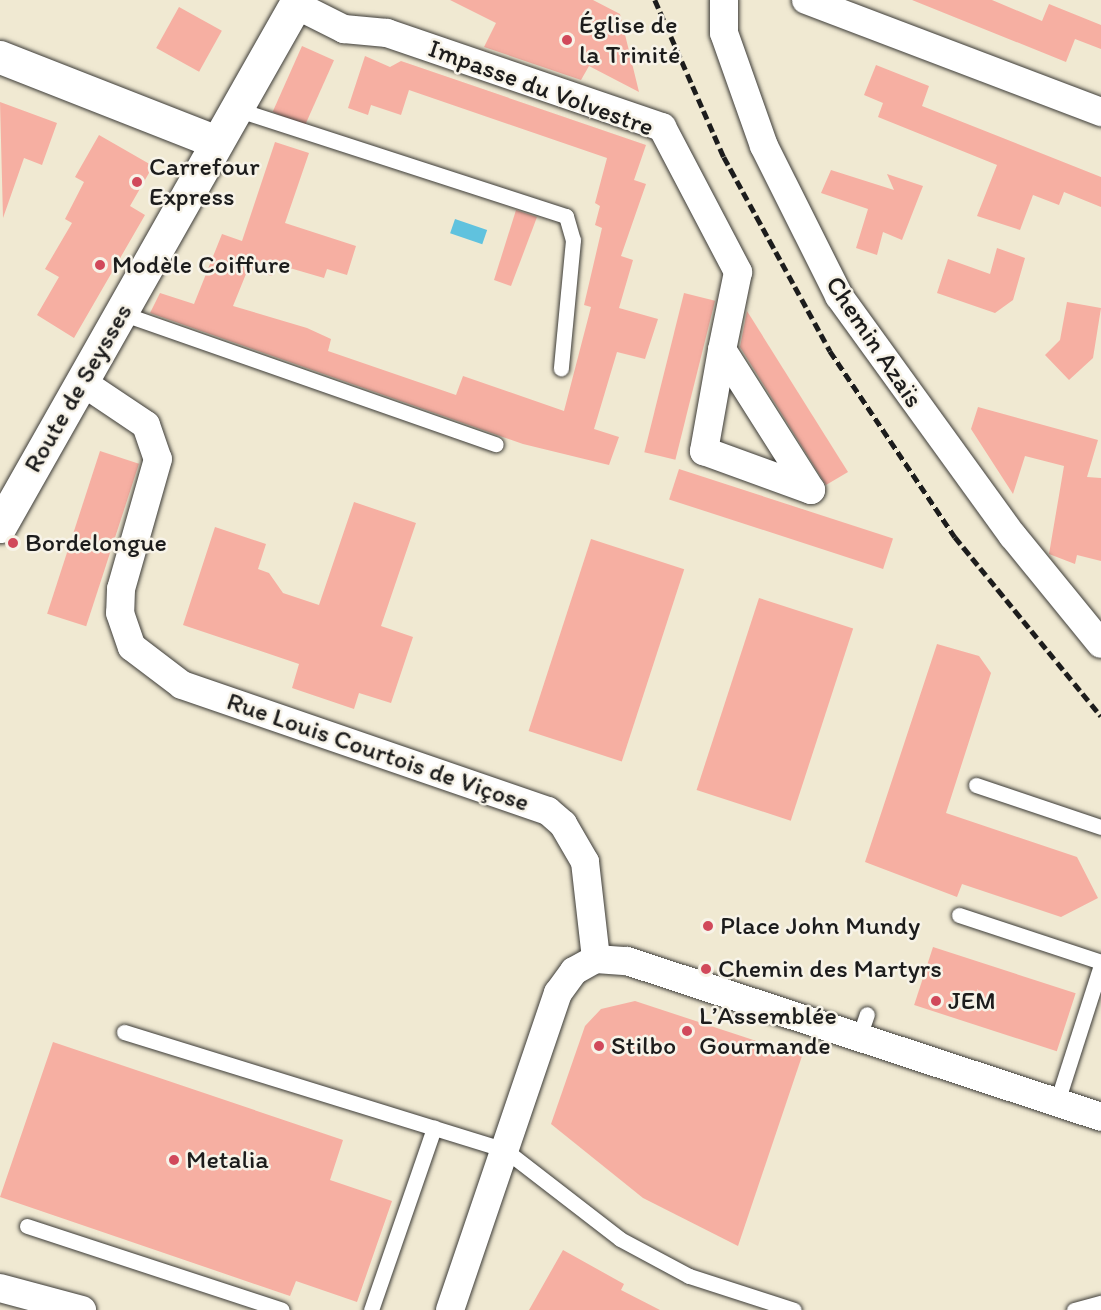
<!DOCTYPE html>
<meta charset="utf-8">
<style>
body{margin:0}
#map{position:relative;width:1101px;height:1310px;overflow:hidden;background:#f0e9d2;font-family:Itim,sans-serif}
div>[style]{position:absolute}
.water>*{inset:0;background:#60c2de;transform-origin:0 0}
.building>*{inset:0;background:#f6afa2;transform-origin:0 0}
.roads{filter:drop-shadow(0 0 2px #3c3b37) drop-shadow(0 0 2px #3c3b37)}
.service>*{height:15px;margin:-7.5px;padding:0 7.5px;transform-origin:7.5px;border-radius:7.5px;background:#fff}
.minor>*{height:28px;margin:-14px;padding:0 14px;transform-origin:14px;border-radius:14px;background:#fff}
.tertiary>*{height:33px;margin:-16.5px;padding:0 16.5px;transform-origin:16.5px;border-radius:16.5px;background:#fff}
.secondary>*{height:33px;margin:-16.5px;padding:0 16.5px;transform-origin:16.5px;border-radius:16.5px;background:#fff}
.rail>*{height:4.5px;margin-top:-2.25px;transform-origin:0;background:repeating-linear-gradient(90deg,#1c1c1c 0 9px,transparent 0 13.5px)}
.dots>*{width:16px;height:16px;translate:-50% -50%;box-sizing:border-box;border:3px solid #f7f3e8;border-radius:50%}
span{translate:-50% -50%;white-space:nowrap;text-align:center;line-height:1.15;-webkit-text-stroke:5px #f7f3e8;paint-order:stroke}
.poi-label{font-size:26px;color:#1c1c1c}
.left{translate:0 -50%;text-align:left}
.street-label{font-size:26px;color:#1c1c1c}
</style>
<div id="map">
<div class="water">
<i style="left:455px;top:219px;width:34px;height:15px;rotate:19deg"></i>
</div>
<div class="building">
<i style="clip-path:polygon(450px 0,593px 0,620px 14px,639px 92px,589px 66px,581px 80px,484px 47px,496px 23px)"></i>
<i style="clip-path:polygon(912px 0,992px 0,1042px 21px,1049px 4px,1101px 25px,1101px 49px,1075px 39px,1066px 62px)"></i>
<i style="left:179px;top:7px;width:49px;height:47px;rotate:29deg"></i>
<i style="left:302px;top:46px;width:35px;height:72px;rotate:24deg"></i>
<i style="clip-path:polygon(365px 56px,390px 67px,401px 61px,646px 145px,634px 180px,646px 184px,621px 256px,633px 260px,619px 308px,658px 319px,645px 359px,617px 352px,594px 429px,619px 437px,609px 465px,523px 444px,150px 313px,160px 293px,194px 304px,222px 234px,242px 241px,275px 142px,309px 153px,285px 223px,356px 246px,347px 275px,327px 269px,324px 278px,276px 264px,272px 276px,248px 269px,233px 306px,307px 328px,331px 339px,328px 351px,456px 395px,463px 376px,564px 411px,591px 307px,584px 305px,602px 228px,595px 225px,600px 206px,595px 203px,607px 158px,409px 90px,401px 115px,371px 105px,368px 115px,348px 108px)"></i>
<i style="clip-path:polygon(876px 65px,929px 86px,922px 106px,1101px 177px,1101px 207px,1064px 192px,1059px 205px,1033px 195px,1020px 230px,977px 216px,997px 165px,878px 117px,883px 103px,864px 95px)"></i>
<i style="clip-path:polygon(0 102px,57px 123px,42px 165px,24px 158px,3px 218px)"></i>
<i style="clip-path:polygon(99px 135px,153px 166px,130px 206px,145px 215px,74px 338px,37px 315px,59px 277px,45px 269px,72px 223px,65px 219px,84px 182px,75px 177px)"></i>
<i style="clip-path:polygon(831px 170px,894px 190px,887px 174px,923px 186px,902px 240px,883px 232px,877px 255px,856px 248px,868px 209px,821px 193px)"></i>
<i style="clip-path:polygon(516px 210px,537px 217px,511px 286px,494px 280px)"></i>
<i style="clip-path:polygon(997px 248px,1025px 258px,1013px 300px,995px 313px,937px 293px,948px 259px,990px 274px)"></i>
<i style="left:684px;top:293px;width:32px;height:164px;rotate:14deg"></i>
<i style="clip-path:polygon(1067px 302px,1101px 308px,1093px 358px,1069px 380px,1045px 355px,1060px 340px)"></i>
<i style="clip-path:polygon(747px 311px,848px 472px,826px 485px,740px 347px)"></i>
<i style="clip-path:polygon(978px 407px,1098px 440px,1087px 477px,1101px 478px,1101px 561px,1077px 555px,1075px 564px,1049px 554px,1064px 466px,1025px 456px,1013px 494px,971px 429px)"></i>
<i style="left:100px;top:451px;width:41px;height:171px;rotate:18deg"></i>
<i style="left:679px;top:469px;width:225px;height:32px;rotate:18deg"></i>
<i style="clip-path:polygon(354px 502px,416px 523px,381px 626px,413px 637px,391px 703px,359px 693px,354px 709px,292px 688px,299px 664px,183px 625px,215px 527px,266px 544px,258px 569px,269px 573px,283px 593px,319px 605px)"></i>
<i style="left:591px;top:539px;width:98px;height:202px;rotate:18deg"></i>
<i style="left:759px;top:598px;width:99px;height:202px;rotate:18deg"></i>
<i style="clip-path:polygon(937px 644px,979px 656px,991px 673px,946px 813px,1077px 857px,1098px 898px,1061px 917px,962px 884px,957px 897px,865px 862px)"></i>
<i style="left:933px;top:947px;width:150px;height:61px;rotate:18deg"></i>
<i style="clip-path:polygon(635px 1001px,802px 1056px,738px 1246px,643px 1198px,551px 1124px,585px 1026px,601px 1009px)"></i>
<i style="clip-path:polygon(53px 1042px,343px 1140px,330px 1180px,392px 1201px,357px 1302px,296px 1281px,290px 1296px,0 1197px)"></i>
<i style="clip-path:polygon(563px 1250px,624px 1284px,621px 1290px,660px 1310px,529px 1310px)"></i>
</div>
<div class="roads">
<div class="service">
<i style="left:236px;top:109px;width:347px;rotate:18deg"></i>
<i style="left:566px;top:216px;width:25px;rotate:74deg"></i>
<i style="left:573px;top:240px;width:129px;rotate:95.4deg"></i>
<i style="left:121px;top:313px;width:397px;rotate:19.3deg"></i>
<i style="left:976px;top:785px;width:132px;rotate:18.6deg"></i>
<i style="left:959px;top:915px;width:150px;rotate:18.3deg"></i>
<i style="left:124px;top:1032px;width:399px;rotate:17.2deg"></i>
<i style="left:505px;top:1150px;width:145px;rotate:37.7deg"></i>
<i style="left:620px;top:1239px;width:78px;rotate:28.2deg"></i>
<i style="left:689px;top:1276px;width:110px;rotate:17.9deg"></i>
<i style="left:859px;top:1037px;width:24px;rotate:-71deg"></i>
<i style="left:1057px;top:1102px;width:144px;rotate:-72.2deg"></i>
<i style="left:27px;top:1226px;width:268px;rotate:18.2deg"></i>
<i style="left:371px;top:1310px;width:193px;rotate:-70.9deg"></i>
<i style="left:1074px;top:1310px;width:28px;rotate:-15deg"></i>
</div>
<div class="minor">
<i style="left:724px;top:0;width:33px;rotate:90deg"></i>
<i style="left:724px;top:33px;width:120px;rotate:70.5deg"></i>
<i style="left:764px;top:146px;width:168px;rotate:63.4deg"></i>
<i style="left:839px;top:296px;width:296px;rotate:54.1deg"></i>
<i style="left:1013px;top:536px;width:139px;rotate:50.8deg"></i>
<i style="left:806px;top:0;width:316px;rotate:20.8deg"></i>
<i style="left:296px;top:5px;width:54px;rotate:26.6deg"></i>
<i style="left:344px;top:29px;width:43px;rotate:5.3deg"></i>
<i style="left:387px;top:33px;width:291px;rotate:18.9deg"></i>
<i style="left:662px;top:127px;width:164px;rotate:62.3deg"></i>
<i style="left:738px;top:272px;width:80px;rotate:101.6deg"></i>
<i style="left:722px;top:350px;width:103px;rotate:100.1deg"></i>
<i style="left:704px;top:451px;width:114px;rotate:20deg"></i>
<i style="left:811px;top:490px;width:166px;rotate:-122.4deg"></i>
<i style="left:82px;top:382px;width:77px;rotate:33.9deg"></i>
<i style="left:146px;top:425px;width:36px;rotate:71deg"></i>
<i style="left:158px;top:459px;width:135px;rotate:105.9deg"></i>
<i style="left:121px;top:589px;width:24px;rotate:92deg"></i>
<i style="left:120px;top:613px;width:36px;rotate:71deg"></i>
<i style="left:132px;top:647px;width:63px;rotate:37.2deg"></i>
<i style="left:182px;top:685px;width:387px;rotate:19deg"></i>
<i style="left:548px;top:811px;width:20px;rotate:41deg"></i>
<i style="left:563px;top:824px;width:44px;rotate:59.9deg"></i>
<i style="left:585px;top:862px;width:98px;rotate:83.5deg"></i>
<i style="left:596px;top:959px;width:31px;rotate:4deg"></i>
<i style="left:627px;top:961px;width:499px;rotate:18.2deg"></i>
<i style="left:0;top:1288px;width:85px;rotate:15deg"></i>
<i style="left:450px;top:1310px;width:335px;rotate:-71.2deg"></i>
<i style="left:558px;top:993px;width:27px;rotate:-54deg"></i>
<i style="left:574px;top:971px;width:25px;rotate:-29deg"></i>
</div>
<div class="tertiary">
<i style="left:0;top:57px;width:233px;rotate:21.4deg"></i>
</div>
<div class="secondary">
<i style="left:0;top:526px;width:605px;rotate:-60.47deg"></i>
</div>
</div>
<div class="rail">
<i style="left:655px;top:0;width:171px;rotate:66.3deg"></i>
<i style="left:724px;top:157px;width:221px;rotate:61.3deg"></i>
<i style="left:830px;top:351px;width:224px;rotate:56.1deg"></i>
<i style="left:955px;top:537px;width:231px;rotate:50.8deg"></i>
</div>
<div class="dots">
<i style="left:567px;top:40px;background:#d1495b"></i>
<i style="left:137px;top:182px;background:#d1495b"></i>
<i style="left:100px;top:265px;background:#d1495b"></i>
<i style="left:13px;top:543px;background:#d1495b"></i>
<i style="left:708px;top:926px;background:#d1495b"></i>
<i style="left:706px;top:969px;background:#d1495b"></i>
<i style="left:936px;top:1001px;background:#d1495b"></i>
<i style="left:687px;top:1031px;background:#d1495b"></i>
<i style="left:599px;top:1046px;background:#d1495b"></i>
<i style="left:174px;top:1160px;background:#d1495b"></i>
</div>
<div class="poi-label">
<span class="left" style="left:579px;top:40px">Église de<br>la Trinité</span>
<span class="left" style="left:149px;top:182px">Carrefour<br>Express</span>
<span class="left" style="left:112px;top:265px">Modèle Coiffure</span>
<span class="left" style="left:25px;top:543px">Bordelongue</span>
<span class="left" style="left:720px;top:926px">Place John Mundy</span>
<span class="left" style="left:718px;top:969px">Chemin des Martyrs</span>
<span class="left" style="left:948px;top:1001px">JEM</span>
<span class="left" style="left:699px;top:1031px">L’Assemblée<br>Gourmande</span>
<span class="left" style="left:611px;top:1046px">Stilbo</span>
<span class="left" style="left:186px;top:1160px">Metalia</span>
</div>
<div class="street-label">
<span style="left:541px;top:88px;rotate:20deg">Impasse du Volvestre</span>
<span style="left:874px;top:342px;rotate:56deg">Chemin Azaïs</span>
<span style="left:78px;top:388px;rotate:-60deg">Route de Seysses</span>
<span style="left:378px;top:752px;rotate:19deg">Rue Louis Courtois de Viçose</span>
</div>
</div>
